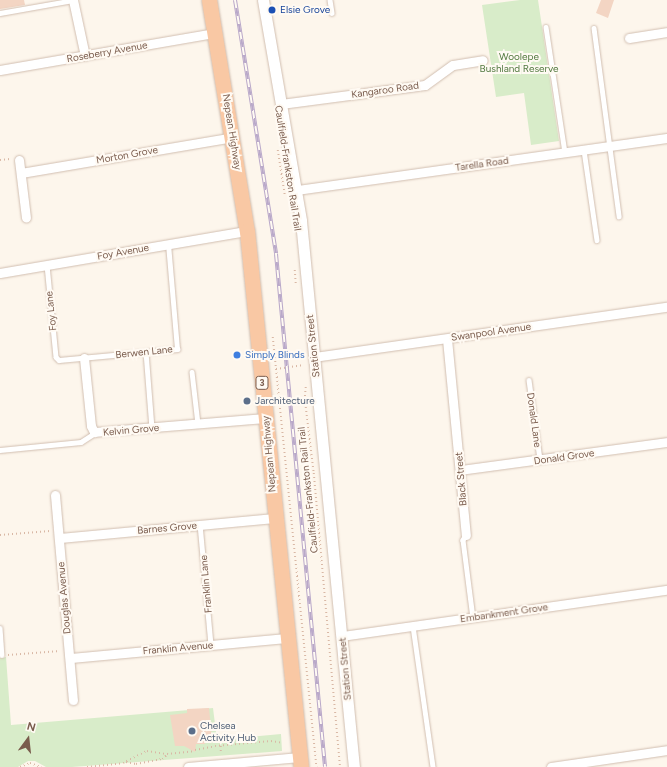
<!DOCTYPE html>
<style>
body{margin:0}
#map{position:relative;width:667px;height:767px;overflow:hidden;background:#fdf6ec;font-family:Figtree,sans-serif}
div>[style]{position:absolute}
.green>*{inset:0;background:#d8ecc9}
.building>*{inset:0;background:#f3d5c3}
.path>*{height:1.5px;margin-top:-0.75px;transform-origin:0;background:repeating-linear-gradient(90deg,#d9b8a5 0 1px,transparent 0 4px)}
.roads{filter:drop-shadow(0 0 1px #d1beb0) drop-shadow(0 0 1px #d1beb0)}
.service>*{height:4.5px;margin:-2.25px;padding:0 2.25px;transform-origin:2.25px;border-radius:2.25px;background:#fff}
.minor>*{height:9px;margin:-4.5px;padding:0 4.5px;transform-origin:4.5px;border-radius:4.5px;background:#fff}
.tertiary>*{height:11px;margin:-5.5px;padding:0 5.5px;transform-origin:5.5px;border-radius:5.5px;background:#fff}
.trunk>*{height:15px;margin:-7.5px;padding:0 7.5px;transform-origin:7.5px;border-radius:7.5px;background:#f9c8a4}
.rail>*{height:4px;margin-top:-2px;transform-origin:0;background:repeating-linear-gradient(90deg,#fffaf3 0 8px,#b9a8c9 0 16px);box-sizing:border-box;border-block:1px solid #b9a8c9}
.dots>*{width:11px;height:11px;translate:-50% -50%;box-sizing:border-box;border:2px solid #fffaf3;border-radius:50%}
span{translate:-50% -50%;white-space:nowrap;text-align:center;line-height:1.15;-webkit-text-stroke:4px #fffaf3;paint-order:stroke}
.shield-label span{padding:1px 3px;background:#fffaf3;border:1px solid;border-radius:3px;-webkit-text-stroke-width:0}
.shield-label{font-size:9px;color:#7a5c4d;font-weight:700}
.transit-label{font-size:10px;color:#164399}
.left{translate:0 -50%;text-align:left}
.street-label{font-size:10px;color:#7a5c4d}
.park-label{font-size:10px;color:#537a41}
.shop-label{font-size:10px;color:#366cbe}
.service-label{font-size:10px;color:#4e5e75}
.north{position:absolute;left:8px;top:719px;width:40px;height:40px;-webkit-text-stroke:3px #fffaf3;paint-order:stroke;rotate:15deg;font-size:11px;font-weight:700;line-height:16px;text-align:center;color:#7a5c4d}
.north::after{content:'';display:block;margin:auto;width:14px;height:18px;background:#7a5c4d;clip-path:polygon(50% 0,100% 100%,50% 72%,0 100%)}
</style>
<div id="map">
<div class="green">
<i style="clip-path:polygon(520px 0,538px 0,559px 141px,531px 145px,524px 93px,496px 97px,482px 5px)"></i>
<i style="clip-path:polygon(6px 657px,11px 725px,213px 708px,217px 740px,281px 734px,282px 751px,72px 767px,46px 767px,35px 761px,28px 761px,18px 767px,0 767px,0 658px)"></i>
</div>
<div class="building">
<i style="clip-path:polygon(0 0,24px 0,25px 5px,0 9px)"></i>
<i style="clip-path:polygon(601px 0,614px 0,608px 18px,596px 13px)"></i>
<i style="clip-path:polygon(209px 708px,212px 738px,204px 740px,205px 744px,196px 744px,195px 752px,184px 746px,175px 746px,170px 715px,187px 713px,187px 709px)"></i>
</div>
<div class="path">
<i style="left:278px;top:150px;width:46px;rotate:81.2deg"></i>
<i style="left:0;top:160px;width:10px;rotate:-6deg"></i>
<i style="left:295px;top:270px;width:16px;rotate:86deg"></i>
<i style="left:273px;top:337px;width:432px;rotate:84.2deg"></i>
<i style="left:276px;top:369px;width:28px;rotate:-8deg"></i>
<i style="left:306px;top:387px;width:12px;rotate:95deg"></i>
<i style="left:305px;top:399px;width:75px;rotate:83.1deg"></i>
<i style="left:314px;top:473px;width:295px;rotate:84.9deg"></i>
<i style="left:0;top:535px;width:50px;rotate:-4.6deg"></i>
<i style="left:8px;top:655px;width:52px;rotate:-4.4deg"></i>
<i style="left:221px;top:746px;width:8px;rotate:90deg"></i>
<i style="left:195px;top:750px;width:20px;rotate:-11deg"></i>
<i style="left:215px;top:746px;width:56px;rotate:-5.1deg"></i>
<i style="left:271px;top:741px;width:12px;rotate:9deg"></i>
<i style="left:126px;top:762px;width:10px;rotate:11deg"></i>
<i style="left:136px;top:764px;width:26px;rotate:-11deg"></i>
<i style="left:162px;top:759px;width:8px;rotate:-40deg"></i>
<i style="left:20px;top:767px;width:11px;rotate:-22deg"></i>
<i style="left:30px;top:763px;width:12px;rotate:20deg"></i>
<i style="left:87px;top:767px;width:36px;rotate:-6deg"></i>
<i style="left:123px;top:763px;width:27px;rotate:-27deg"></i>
<i style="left:147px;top:751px;width:20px;rotate:9deg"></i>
<i style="left:167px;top:754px;width:27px;rotate:-6deg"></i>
</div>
<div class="roads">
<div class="service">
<i style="left:330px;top:0;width:13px;rotate:81deg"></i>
<i style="left:0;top:13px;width:75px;rotate:-10deg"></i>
<i style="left:546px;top:27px;width:126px;rotate:81.4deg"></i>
<i style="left:594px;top:28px;width:190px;rotate:82.4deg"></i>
<i style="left:584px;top:150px;width:91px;rotate:81.8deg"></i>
<i style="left:47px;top:265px;width:92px;rotate:84.4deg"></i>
<i style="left:56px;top:357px;width:4px;rotate:45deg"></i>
<i style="left:59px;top:360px;width:119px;rotate:-5.3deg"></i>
<i style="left:177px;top:349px;width:104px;rotate:-94.9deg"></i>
<i style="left:146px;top:352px;width:77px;rotate:85.5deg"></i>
<i style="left:192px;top:372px;width:52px;rotate:83.4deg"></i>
<i style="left:529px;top:380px;width:80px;rotate:82.1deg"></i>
<i style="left:0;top:450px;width:81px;rotate:-5.6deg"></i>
<i style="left:81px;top:442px;width:17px;rotate:-33deg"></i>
<i style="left:200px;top:524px;width:121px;rotate:84.8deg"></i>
<i style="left:466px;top:535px;width:6px;rotate:121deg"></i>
<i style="left:463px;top:540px;width:79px;rotate:82.7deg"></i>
<i style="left:413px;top:626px;width:142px;rotate:81.9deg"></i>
<i style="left:0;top:628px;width:27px;rotate:86deg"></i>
</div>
<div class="minor">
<i style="left:73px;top:0;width:57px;rotate:77.9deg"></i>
<i style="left:629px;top:38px;width:38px;rotate:-9deg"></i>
<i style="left:0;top:70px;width:218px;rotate:-9.8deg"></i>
<i style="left:281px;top:104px;width:145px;rotate:-7.5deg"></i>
<i style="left:425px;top:85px;width:34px;rotate:-36deg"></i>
<i style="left:453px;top:65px;width:30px;rotate:-9deg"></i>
<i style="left:19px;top:160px;width:58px;rotate:83.1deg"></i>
<i style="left:21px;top:173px;width:215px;rotate:-9.6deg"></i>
<i style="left:297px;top:190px;width:374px;rotate:-8deg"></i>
<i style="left:0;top:273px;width:251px;rotate:-9.7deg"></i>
<i style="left:447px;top:339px;width:197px;rotate:84.5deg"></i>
<i style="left:314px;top:357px;width:357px;rotate:-8.1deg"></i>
<i style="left:84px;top:358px;width:68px;rotate:84.1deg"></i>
<i style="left:91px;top:426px;width:7px;rotate:63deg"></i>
<i style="left:94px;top:432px;width:173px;rotate:-4.7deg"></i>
<i style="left:460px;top:470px;width:209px;rotate:-7.7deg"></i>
<i style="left:55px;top:495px;width:206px;rotate:85deg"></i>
<i style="left:59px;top:538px;width:217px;rotate:-5.3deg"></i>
<i style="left:342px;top:636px;width:328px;rotate:-8.1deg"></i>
<i style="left:70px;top:658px;width:218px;rotate:-5.3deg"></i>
<i style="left:188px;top:767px;width:112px;rotate:-5.1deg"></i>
<i style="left:551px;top:767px;width:117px;rotate:-8.3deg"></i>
</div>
<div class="tertiary">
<i style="left:263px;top:0;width:224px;rotate:80.2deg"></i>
<i style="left:301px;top:221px;width:549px;rotate:84.46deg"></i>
</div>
<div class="trunk">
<i style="left:209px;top:0;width:234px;rotate:80.7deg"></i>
<i style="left:247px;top:231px;width:539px;rotate:84.25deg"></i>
</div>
</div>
<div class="rail">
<i style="left:235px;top:0;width:257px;rotate:80.8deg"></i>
<i style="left:276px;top:254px;width:515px;rotate:84.54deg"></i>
</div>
<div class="dots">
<i style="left:272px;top:10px;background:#1a4fb4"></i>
<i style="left:237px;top:355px;background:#3f7fe0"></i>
<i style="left:247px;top:401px;background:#5c6f8a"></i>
<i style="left:192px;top:731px;background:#5c6f8a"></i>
</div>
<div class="shield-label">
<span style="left:262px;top:383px">3</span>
</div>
<div class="transit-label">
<span class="left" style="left:280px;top:10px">Elsie Grove</span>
</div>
<div class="street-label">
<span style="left:107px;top:52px;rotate:-10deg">Roseberry Avenue</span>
<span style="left:385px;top:90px;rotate:-8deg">Kangaroo Road</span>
<span style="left:232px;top:132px;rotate:81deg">Nepean Highway</span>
<span style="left:127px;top:155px;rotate:-10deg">Morton Grove</span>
<span style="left:482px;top:164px;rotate:-8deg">Tarella Road</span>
<span style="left:288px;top:168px;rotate:81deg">Caulfield-Frankston Rail Trail</span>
<span style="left:123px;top:252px;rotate:-10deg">Foy Avenue</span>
<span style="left:51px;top:311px;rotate:-96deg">Foy Lane</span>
<span style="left:491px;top:332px;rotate:-8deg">Swanpool Avenue</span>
<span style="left:313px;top:346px;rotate:-96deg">Station Street</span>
<span style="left:144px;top:352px;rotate:-6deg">Berwen Lane</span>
<span style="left:534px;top:420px;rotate:82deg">Donald Lane</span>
<span style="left:131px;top:430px;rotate:-5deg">Kelvin Grove</span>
<span style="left:269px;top:454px;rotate:-95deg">Nepean Highway</span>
<span style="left:564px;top:457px;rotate:-8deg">Donald Grove</span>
<span style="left:461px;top:479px;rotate:-95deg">Black Street</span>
<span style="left:308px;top:490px;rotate:-96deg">Caulfield-Frankston Rail Trail</span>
<span style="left:167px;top:528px;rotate:-5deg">Barnes Grove</span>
<span style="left:206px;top:584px;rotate:-95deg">Franklin Lane</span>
<span style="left:64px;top:598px;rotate:-95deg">Douglas Avenue</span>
<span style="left:504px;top:613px;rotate:-8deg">Embankment Grove</span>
<span style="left:178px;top:648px;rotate:-5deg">Franklin Avenue</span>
<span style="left:345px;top:669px;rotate:-95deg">Station Street</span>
</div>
<div class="park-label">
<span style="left:519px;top:62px">Woolepe<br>Bushland Reserve</span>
</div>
<div class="shop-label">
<span class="left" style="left:245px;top:355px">Simply Blinds</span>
</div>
<div class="service-label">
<span class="left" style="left:255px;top:401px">Jarchitecture</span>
<span class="left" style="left:200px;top:731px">Chelsea<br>Activity Hub</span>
</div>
<div class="north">N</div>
</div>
